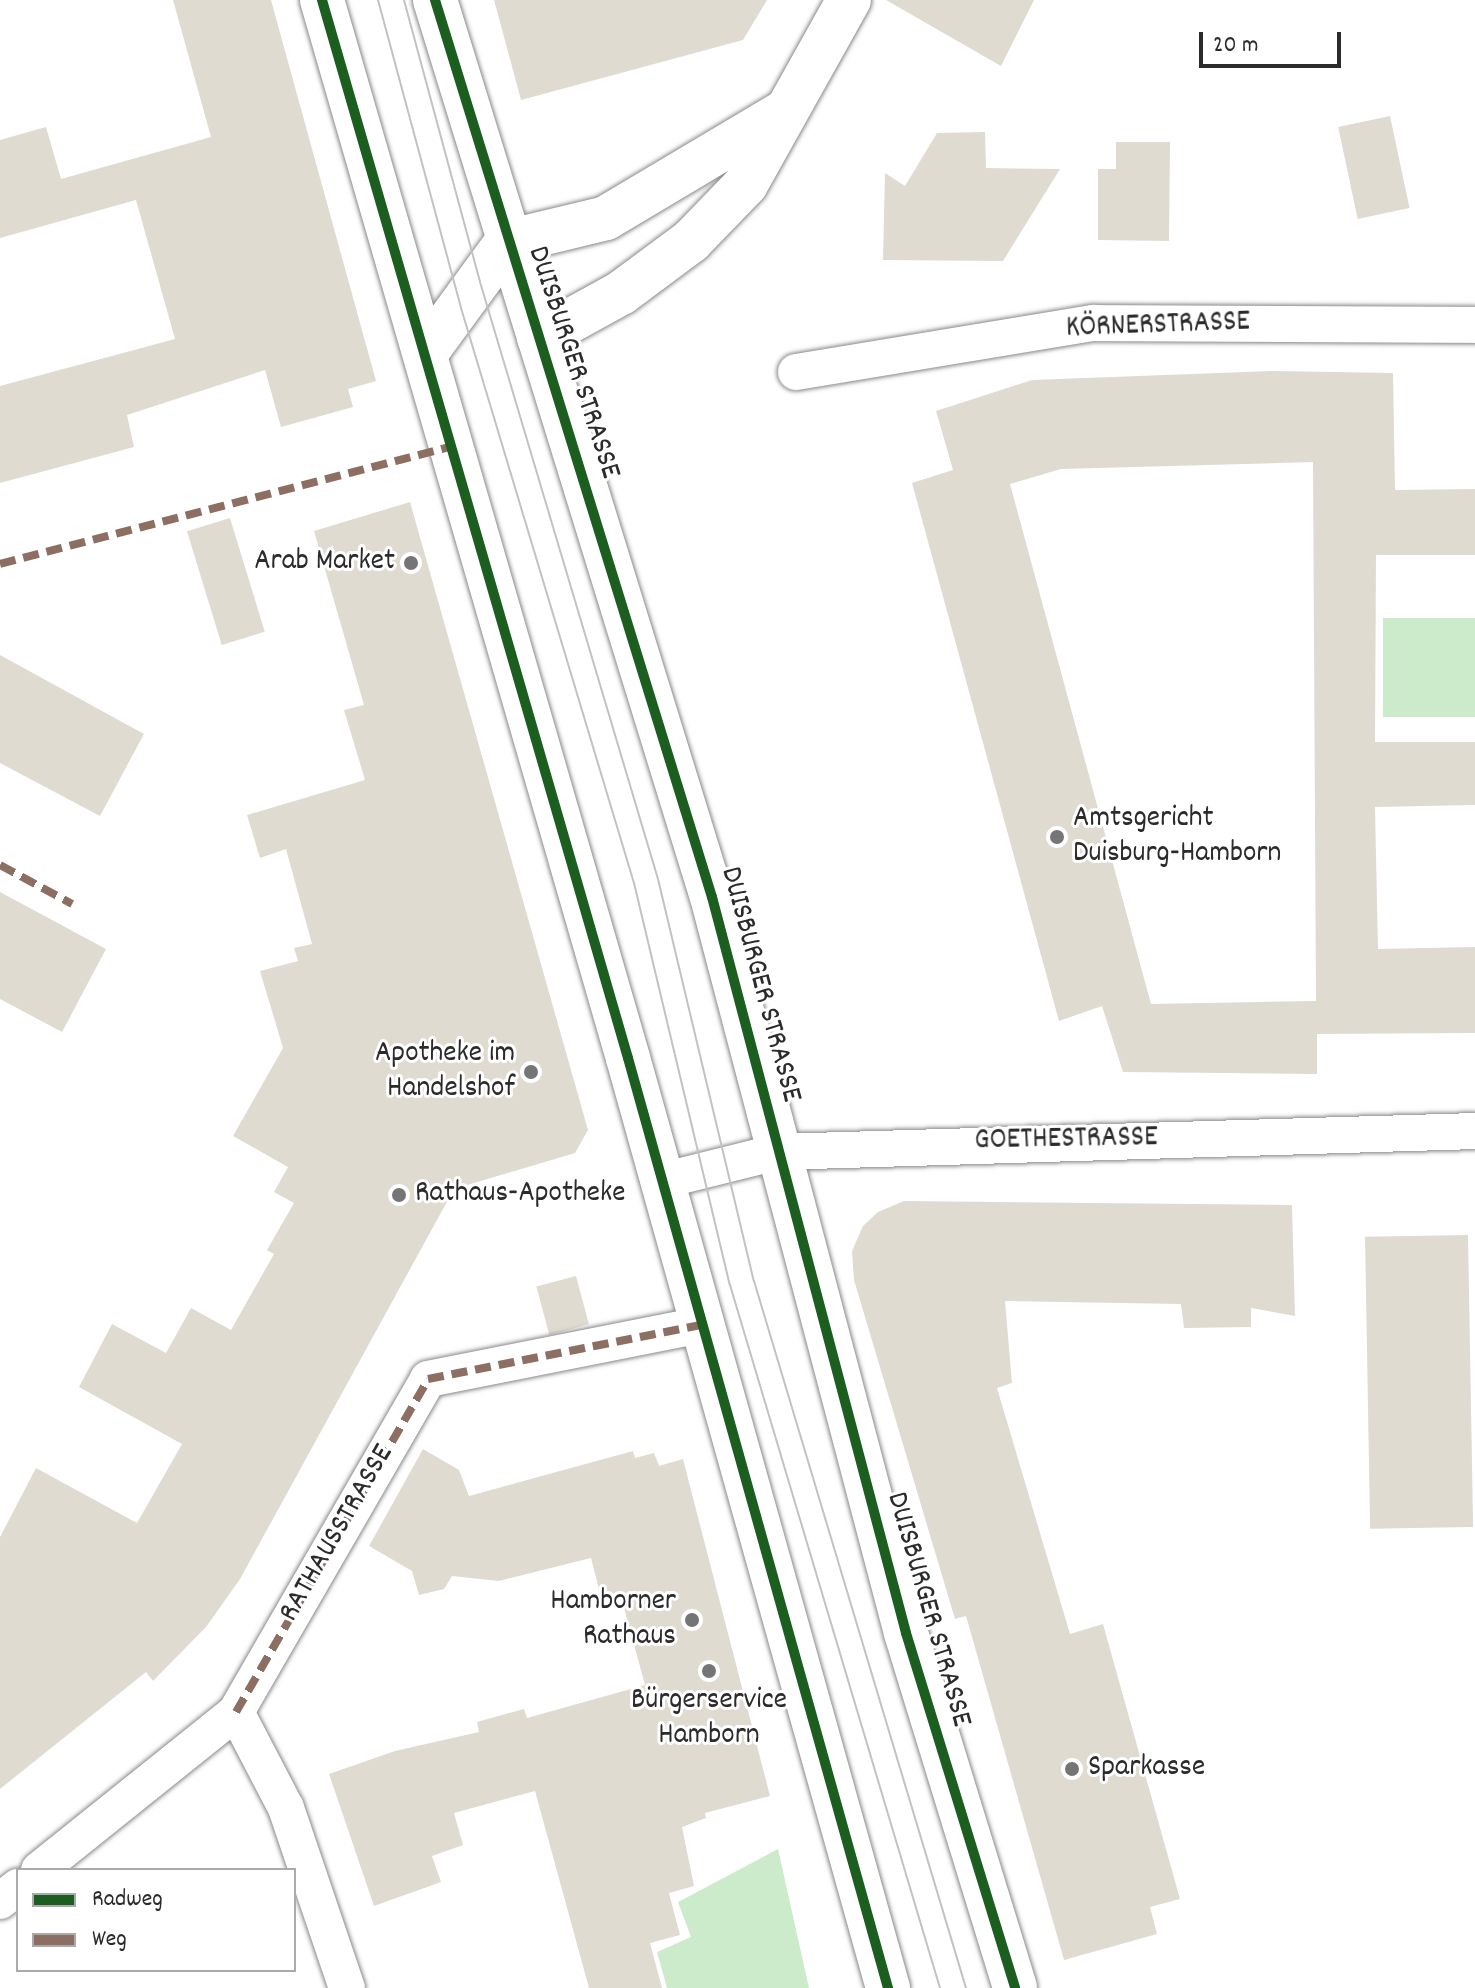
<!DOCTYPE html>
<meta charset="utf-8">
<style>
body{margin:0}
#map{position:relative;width:1475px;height:1988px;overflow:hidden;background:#fff;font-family:Dekko,sans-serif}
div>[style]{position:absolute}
.green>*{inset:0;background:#ccebcb;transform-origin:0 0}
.building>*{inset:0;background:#e0dbd1;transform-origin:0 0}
.roads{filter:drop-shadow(0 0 2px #8a8a8a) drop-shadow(0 0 2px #8a8a8a)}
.street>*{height:36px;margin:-18px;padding:0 18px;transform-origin:18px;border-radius:18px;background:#fff}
.secondary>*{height:44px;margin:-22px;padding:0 22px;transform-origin:22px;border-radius:22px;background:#fff}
.tram>*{height:2px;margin:-1px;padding:0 1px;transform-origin:1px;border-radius:1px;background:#c2c2c2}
.quiet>*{height:8px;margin-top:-4px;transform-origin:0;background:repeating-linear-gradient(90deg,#8d6e63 0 16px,transparent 0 24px)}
.cycleway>*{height:10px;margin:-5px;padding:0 5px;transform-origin:5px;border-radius:5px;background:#1b5e20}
.dots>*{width:22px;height:22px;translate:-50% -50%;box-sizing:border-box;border:4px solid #fff;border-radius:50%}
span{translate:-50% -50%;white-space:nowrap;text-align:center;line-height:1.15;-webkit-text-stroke:6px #fff;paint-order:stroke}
.street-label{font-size:30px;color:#2b2b2b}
.poi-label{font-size:30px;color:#2b2b2b}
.right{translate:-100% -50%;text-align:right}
.left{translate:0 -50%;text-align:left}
.legend{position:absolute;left:16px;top:1868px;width:280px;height:104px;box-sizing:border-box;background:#fff;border:2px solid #aaa;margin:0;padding:10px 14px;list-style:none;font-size:24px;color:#2b2b2b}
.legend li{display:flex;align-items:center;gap:16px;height:40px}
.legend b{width:40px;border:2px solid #aaa}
.scale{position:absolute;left:1199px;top:32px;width:142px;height:36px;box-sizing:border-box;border:4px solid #2b2b2b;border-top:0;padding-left:10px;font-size:24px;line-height:28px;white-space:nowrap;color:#2b2b2b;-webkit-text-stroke:6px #fff;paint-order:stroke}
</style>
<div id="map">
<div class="green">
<i style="left:1475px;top:618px;width:99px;height:92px;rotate:90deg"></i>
<i style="clip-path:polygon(778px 1849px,809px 1988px,667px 1988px,657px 1952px,691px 1937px,678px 1902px)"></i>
</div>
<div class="building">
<i style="clip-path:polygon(173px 0,271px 0,376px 381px,348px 389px,353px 407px,281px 427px,265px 370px,127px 415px,134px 447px,0 483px,0 386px,175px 339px,136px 200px,0 238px,0 140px,46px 127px,61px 179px,211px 137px)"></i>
<i style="clip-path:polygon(494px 0,767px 0,743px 40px,521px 100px)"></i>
<i style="clip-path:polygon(886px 0,1034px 0,1001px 66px)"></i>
<i style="left:1390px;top:116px;width:94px;height:53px;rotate:78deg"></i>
<i style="clip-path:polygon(985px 132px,986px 168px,1060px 169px,1003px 261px,883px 260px,885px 173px,905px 186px,937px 133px)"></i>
<i style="clip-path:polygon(1116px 142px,1170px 142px,1169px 241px,1098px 240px,1098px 169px,1116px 169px)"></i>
<i style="clip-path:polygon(evenodd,1273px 371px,1393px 373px,1395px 490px,1475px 489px,1475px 555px,1376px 555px,1375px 742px,1475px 742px,1475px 805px,1375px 807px,1378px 949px,1475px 947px,1475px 1033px,1317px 1034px,1317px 1074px,1123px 1072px,1102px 1006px,1059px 1021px,912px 483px,953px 470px,936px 411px,1032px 380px,1273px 371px,1313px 462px,1316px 1001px,1151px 1004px,1010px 484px,1061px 469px,1313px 462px)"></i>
<i style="clip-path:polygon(410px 502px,588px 1130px,575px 1153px,454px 1189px,240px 1579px,206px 1627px,153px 1681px,146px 1672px,0 1789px,0 1537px,36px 1468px,137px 1523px,182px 1444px,79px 1387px,112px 1324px,166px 1353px,191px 1308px,231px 1330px,274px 1254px,267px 1250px,294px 1203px,274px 1192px,288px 1167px,233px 1136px,283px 1048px,260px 971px,298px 961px,294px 948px,312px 944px,286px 849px,260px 858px,247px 815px,365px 780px,344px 710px,364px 705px,314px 531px)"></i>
<i style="left:230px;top:518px;width:119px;height:45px;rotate:73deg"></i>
<i style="clip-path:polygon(0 655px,144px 734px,100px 816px,0 763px)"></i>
<i style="clip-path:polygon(0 892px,106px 949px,62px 1032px,0 999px)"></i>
<i style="clip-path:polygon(904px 1201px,1292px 1205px,1295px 1316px,1251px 1308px,1251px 1327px,1184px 1328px,1181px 1304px,1005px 1301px,1012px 1383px,997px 1388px,1070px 1634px,1103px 1624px,1180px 1899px,1150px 1907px,1157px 1934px,1064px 1960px,966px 1616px,955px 1619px,854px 1280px,852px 1251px,863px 1226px,878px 1212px)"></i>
<i style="left:1468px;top:1235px;width:292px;height:103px;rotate:89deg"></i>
<i style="left:576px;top:1276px;width:50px;height:41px;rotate:75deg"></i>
<i style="clip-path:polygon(423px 1449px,459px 1470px,469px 1496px,633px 1451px,635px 1458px,654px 1453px,659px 1466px,683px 1459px,770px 1796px,705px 1813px,706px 1818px,682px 1827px,694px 1886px,669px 1893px,680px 1935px,650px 1943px,662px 1988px,589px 1988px,535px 1791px,454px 1813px,463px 1845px,432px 1856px,441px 1882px,374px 1906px,329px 1774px,395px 1751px,479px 1732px,477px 1722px,524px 1709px,527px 1718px,645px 1685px,621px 1597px,602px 1601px,591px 1558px,499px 1581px,452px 1576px,444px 1589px,419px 1595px,412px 1571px,369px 1546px)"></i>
</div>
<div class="roads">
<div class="street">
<i style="left:796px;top:372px;width:301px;rotate:-9.4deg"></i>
<i style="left:1093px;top:323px;width:382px;rotate:0.3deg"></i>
<i style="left:661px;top:1181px;width:120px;rotate:-14deg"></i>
<i style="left:777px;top:1152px;width:698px;rotate:-1.72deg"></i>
<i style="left:236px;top:1712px;width:108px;rotate:62.5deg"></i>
<i style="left:286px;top:1808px;width:190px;rotate:71.3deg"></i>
<i style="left:39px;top:1870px;width:253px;rotate:-38.7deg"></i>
<i style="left:236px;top:1712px;width:384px;rotate:-60deg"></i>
<i style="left:428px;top:1379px;width:278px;rotate:-11.2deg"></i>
<i style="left:0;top:1901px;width:23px;rotate:-38deg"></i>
</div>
<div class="secondary">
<i style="left:322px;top:0;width:1101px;rotate:73.87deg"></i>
<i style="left:628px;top:1058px;width:966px;rotate:74.38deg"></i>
<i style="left:435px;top:0;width:939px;rotate:72.84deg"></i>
<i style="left:712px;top:897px;width:761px;rotate:75.23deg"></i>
<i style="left:906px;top:1633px;width:371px;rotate:72.9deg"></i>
<i style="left:539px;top:338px;width:94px;rotate:-28.8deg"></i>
<i style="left:621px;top:293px;width:87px;rotate:-36.6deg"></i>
<i style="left:691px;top:241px;width:79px;rotate:-46deg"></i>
<i style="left:746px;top:184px;width:211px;rotate:-60.8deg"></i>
<i style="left:425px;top:354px;width:139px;rotate:-53.8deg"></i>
<i style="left:507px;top:242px;width:102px;rotate:-13.6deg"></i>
<i style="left:606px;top:218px;width:205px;rotate:-30.8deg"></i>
</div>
</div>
<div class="tram">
<i style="left:378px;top:0;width:319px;rotate:74.9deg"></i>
<i style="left:461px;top:308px;width:600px;rotate:73.26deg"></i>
<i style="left:634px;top:883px;width:413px;rotate:76.6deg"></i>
<i style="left:730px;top:1285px;width:734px;rotate:73.37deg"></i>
<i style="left:404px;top:0;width:292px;rotate:74.9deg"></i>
<i style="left:480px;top:282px;width:623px;rotate:73.4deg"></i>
<i style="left:658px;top:879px;width:413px;rotate:76.6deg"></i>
<i style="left:754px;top:1281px;width:738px;rotate:73.31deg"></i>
</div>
<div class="quiet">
<i style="left:0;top:564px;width:467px;rotate:-14.6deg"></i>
<i style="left:0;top:865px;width:82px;rotate:28.4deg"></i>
<i style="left:236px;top:1712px;width:384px;rotate:-60deg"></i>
<i style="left:428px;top:1379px;width:278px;rotate:-11.2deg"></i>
</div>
<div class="cycleway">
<i style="left:322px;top:0;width:1101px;rotate:73.87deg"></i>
<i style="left:628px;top:1058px;width:966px;rotate:74.38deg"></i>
<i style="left:435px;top:0;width:939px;rotate:72.84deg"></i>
<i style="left:712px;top:897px;width:761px;rotate:75.23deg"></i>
<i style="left:906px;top:1633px;width:371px;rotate:72.9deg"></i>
</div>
<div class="dots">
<i style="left:411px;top:563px;background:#757575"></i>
<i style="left:1057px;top:837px;background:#757575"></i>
<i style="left:531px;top:1072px;background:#757575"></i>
<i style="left:399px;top:1195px;background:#757575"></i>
<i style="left:692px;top:1620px;background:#757575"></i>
<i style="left:709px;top:1671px;background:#757575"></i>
<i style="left:1072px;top:1769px;background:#757575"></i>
</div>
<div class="street-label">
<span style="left:1158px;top:327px;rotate:-2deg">KÖRNERSTRASSE</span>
<span style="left:572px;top:363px;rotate:72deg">DUISBURGER STRASSE</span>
<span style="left:759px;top:985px;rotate:75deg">DUISBURGER STRASSE</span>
<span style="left:1066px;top:1141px;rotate:-1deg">GOETHESTRASSE</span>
<span style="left:338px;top:1534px;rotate:-60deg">RATHAUSSTRASSE</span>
<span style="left:927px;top:1610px;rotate:74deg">DUISBURGER STRASSE</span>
</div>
<div class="poi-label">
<span class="right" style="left:395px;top:563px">Arab Market</span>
<span class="left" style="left:1073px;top:837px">Amtsgericht<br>Duisburg-Hamborn</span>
<span class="right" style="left:515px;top:1072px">Apotheke im<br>Handelshof</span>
<span class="left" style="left:415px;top:1195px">Rathaus-Apotheke</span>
<span class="right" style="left:676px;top:1620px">Hamborner<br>Rathaus</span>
<span style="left:709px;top:1719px">Bürgerservice<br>Hamborn</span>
<span class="left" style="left:1088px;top:1769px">Sparkasse</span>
</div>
<ul class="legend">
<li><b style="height:10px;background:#1b5e20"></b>Radweg</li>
<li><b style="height:10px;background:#8d6e63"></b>Weg</li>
</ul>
<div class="scale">20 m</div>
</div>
